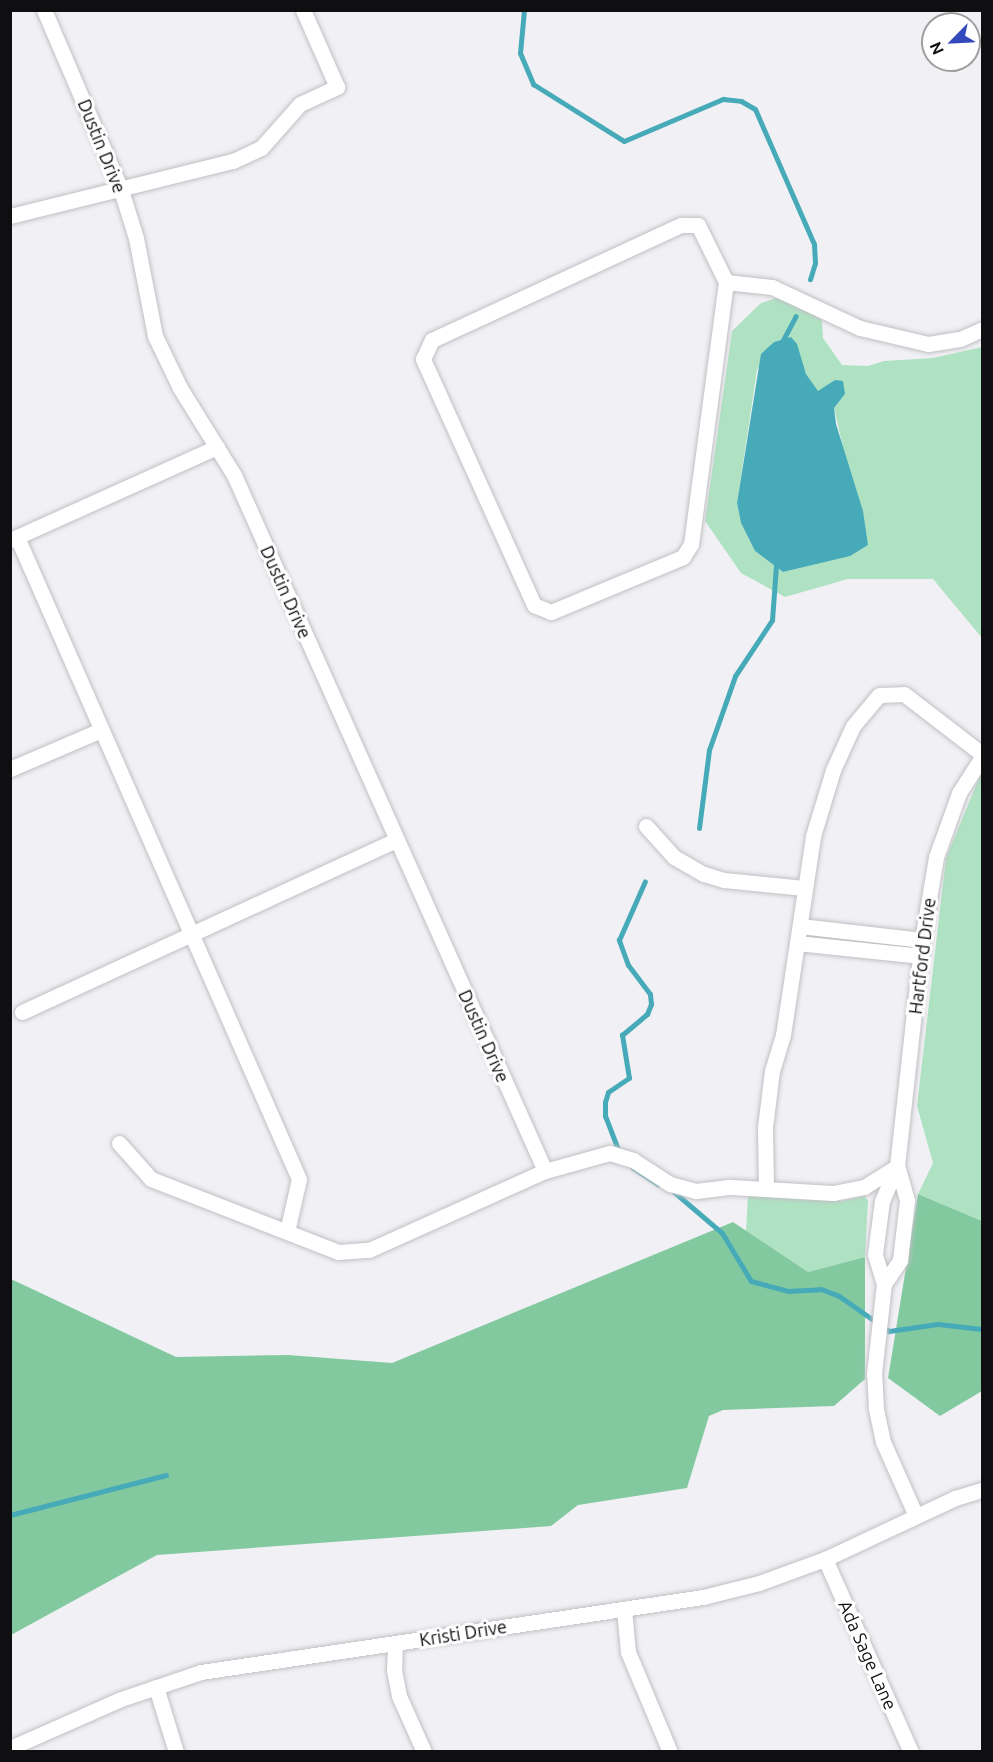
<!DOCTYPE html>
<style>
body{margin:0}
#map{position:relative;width:993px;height:1762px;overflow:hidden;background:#f1f1f5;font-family:Ubuntu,sans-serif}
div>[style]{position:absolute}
.green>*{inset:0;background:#afe2c2}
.forest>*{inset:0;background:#83c9a0}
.water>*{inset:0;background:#47aab8}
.stream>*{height:5px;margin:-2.5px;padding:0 2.5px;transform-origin:2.5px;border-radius:2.5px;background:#47aab8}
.roads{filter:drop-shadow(0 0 2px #c0c0c5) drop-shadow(0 0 2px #c0c0c5)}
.minor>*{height:15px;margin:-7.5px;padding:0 7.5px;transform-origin:7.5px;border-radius:7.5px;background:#fff}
span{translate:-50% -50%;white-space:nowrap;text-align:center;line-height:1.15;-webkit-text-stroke:6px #fff;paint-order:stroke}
.street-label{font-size:18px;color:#0f0f11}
.frame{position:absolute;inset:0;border:12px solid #0f0f11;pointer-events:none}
.north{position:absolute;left:921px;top:12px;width:60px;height:60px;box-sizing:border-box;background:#fff;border:2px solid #9f9fa0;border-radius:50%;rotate:246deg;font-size:16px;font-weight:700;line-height:24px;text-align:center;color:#0f0f11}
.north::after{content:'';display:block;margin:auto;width:21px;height:27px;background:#344abc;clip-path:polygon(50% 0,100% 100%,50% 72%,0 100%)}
</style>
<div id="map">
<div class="green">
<i style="clip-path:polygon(evenodd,776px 298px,806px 309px,822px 321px,823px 338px,842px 365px,868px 366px,884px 361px,933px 358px,982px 347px,982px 638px,933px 579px,848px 579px,785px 597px,741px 573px,705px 521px,732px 331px,761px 303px,776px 298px,791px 337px,806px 374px,818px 392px,835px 380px,845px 394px,834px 408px,847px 465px,816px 564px,783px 572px,755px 551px,741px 523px,737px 503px,757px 370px,774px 342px,791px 337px)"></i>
<i style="clip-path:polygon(982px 771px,982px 1221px,918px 1194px,933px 1163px,917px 1106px,946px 858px)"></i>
<i style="clip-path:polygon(748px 1196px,842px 1201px,865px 1196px,868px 1201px,865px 1257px,808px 1272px,746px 1231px)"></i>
</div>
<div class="forest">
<i style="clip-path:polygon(918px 1194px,982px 1221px,982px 1391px,940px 1416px,888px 1378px)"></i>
<i style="clip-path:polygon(733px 1222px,808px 1272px,865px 1257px,865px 1379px,834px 1406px,723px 1410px,709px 1416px,687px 1488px,578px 1505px,551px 1526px,157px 1555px,11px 1635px,11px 1279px,176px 1357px,288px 1355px,392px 1363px)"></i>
</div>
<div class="water">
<i style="clip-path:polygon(791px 337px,797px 344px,806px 374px,818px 391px,835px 380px,843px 381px,845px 394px,834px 408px,836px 424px,863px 511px,868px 545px,850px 556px,783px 572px,755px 551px,741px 523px,737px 503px,761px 354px,774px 342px)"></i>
</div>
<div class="stream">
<i style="left:524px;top:10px;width:43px;rotate:95.3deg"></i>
<i style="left:520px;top:53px;width:34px;rotate:67deg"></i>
<i style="left:533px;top:84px;width:107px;rotate:32.1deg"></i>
<i style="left:624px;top:141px;width:108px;rotate:-23deg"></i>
<i style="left:723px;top:99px;width:18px;rotate:6deg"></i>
<i style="left:741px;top:101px;width:16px;rotate:30deg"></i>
<i style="left:755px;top:109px;width:147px;rotate:66.4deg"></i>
<i style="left:814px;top:244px;width:19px;rotate:87deg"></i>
<i style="left:815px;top:263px;width:17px;rotate:107deg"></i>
<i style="left:783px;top:340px;width:27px;rotate:-62deg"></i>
<i style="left:699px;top:828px;width:79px;rotate:-82.7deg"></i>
<i style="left:709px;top:750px;width:78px;rotate:-70.6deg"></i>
<i style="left:735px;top:676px;width:67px;rotate:-56.5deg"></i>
<i style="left:772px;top:620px;width:54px;rotate:-85.8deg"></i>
<i style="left:619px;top:1152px;width:39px;rotate:-111deg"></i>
<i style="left:605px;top:1116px;width:14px;rotate:-90deg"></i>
<i style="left:605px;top:1102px;width:10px;rotate:-73deg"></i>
<i style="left:608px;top:1092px;width:25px;rotate:-34deg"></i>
<i style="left:629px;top:1078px;width:44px;rotate:-99.2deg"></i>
<i style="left:622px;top:1035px;width:33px;rotate:-40deg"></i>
<i style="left:647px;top:1014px;width:11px;rotate:-68deg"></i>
<i style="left:651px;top:1004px;width:10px;rotate:-96deg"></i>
<i style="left:650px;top:994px;width:36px;rotate:-127deg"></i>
<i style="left:628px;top:965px;width:27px;rotate:-110deg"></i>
<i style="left:619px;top:940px;width:64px;rotate:-66.2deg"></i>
<i style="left:633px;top:1168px;width:30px;rotate:33deg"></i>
<i style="left:674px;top:1192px;width:63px;rotate:40.5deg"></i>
<i style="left:722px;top:1233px;width:56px;rotate:58.9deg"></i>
<i style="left:751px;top:1281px;width:38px;rotate:15deg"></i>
<i style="left:788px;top:1291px;width:33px;rotate:-3deg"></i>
<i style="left:821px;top:1289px;width:19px;rotate:21deg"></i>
<i style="left:839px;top:1296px;width:61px;rotate:35deg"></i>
<i style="left:889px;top:1331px;width:49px;rotate:-8.1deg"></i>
<i style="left:938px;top:1324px;width:44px;rotate:6.5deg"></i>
<i style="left:10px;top:1515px;width:161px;rotate:-14.4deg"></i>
</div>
<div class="roads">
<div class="minor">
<i style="left:44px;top:10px;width:193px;rotate:66.8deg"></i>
<i style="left:120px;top:187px;width:53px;rotate:72.6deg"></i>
<i style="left:136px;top:238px;width:100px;rotate:79deg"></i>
<i style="left:155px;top:336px;width:58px;rotate:64.3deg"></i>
<i style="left:180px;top:388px;width:102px;rotate:58.2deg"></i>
<i style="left:234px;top:475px;width:762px;rotate:65.92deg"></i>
<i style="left:10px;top:216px;width:230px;rotate:-13.9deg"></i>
<i style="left:233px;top:161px;width:31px;rotate:-25deg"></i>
<i style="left:261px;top:148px;width:59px;rotate:-48.4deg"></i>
<i style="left:300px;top:104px;width:41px;rotate:-24.7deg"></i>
<i style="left:337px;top:87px;width:84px;rotate:-113.8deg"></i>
<i style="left:681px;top:225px;width:17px"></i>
<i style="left:698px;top:225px;width:64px;rotate:63.8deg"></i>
<i style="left:726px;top:282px;width:264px;rotate:97.6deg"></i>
<i style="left:691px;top:544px;width:15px;rotate:122deg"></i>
<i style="left:683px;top:557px;width:143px;rotate:157.4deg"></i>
<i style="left:551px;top:612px;width:18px;rotate:-158deg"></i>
<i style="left:534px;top:605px;width:270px;rotate:-114.3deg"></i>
<i style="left:423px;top:359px;width:21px;rotate:-65deg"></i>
<i style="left:432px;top:340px;width:274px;rotate:-24.8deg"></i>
<i style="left:726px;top:282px;width:46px;rotate:6.2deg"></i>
<i style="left:772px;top:287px;width:97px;rotate:25deg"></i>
<i style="left:860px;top:328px;width:70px;rotate:13.2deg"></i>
<i style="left:928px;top:344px;width:32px;rotate:-9deg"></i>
<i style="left:960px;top:339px;width:24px;rotate:-24deg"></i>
<i style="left:17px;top:537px;width:701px;rotate:66.29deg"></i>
<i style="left:299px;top:1179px;width:54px;rotate:102.8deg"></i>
<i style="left:10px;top:540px;width:227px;rotate:-24.2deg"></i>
<i style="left:10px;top:769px;width:99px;rotate:-23.2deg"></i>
<i style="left:646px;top:826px;width:42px;rotate:47.9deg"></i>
<i style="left:674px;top:857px;width:34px;rotate:30deg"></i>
<i style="left:704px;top:874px;width:21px;rotate:17deg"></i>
<i style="left:724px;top:880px;width:80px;rotate:5.7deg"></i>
<i style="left:800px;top:926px;width:123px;rotate:6.5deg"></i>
<i style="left:797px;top:943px;width:125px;rotate:6deg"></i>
<i style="left:22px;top:1012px;width:412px;rotate:-24.7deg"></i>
<i style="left:119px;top:1143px;width:48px;rotate:48.4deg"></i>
<i style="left:151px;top:1179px;width:201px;rotate:21.3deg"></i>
<i style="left:338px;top:1252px;width:31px;rotate:-4deg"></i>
<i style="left:369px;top:1250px;width:193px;rotate:-24.2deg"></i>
<i style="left:545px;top:1171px;width:67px;rotate:-15.5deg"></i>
<i style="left:610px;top:1153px;width:24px;rotate:17deg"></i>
<i style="left:633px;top:1160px;width:44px;rotate:33deg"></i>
<i style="left:670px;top:1184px;width:27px;rotate:15deg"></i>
<i style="left:696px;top:1191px;width:35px;rotate:-7deg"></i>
<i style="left:731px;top:1187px;width:102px;rotate:3.4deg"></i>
<i style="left:833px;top:1193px;width:32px;rotate:-11deg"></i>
<i style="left:864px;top:1187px;width:39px;rotate:-32deg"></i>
<i style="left:766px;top:1187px;width:60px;rotate:-91deg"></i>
<i style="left:765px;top:1127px;width:56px;rotate:-82.9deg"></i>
<i style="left:772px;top:1071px;width:38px;rotate:-73deg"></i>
<i style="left:783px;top:1035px;width:201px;rotate:-81.4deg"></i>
<i style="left:813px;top:836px;width:69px;rotate:-73.1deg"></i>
<i style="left:833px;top:770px;width:48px;rotate:-65.6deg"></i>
<i style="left:853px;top:726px;width:40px;rotate:-50deg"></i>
<i style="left:879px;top:695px;width:25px;rotate:-2deg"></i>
<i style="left:904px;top:694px;width:98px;rotate:37.6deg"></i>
<i style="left:884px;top:1284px;width:29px;rotate:-56deg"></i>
<i style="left:900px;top:1260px;width:60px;rotate:-83.3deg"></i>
<i style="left:907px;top:1200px;width:35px;rotate:-106deg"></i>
<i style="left:916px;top:1516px;width:81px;rotate:-114deg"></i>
<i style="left:883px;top:1442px;width:35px;rotate:-102deg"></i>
<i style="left:876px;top:1408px;width:34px;rotate:-93deg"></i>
<i style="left:874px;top:1374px;width:91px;rotate:-83.7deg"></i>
<i style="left:884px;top:1284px;width:31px;rotate:-107deg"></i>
<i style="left:875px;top:1254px;width:53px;rotate:-82.5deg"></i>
<i style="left:882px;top:1201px;width:38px;rotate:-67deg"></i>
<i style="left:897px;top:1166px;width:227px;rotate:-83.7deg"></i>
<i style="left:922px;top:940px;width:84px;rotate:-80.4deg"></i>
<i style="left:936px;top:857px;width:68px;rotate:-70.2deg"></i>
<i style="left:959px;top:793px;width:43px;rotate:-57.4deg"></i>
<i style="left:825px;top:1559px;width:211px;rotate:66deg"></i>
<i style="left:624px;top:1609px;width:43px;rotate:84.7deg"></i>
<i style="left:628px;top:1652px;width:108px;rotate:67.2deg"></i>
<i style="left:395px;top:1644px;width:26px;rotate:92deg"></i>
<i style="left:394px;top:1670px;width:26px;rotate:79deg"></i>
<i style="left:399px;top:1696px;width:61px;rotate:65.9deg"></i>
<i style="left:156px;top:1687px;width:68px;rotate:72.9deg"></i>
<i style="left:10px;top:1748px;width:121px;rotate:-23.8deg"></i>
<i style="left:121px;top:1699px;width:84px;rotate:-18.6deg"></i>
<i style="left:201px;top:1672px;width:508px;rotate:-8.5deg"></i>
<i style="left:703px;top:1597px;width:58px;rotate:-14deg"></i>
<i style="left:759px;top:1583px;width:70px;rotate:-20deg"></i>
<i style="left:825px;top:1559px;width:144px;rotate:-25.1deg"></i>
<i style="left:955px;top:1498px;width:28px;rotate:-17deg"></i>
</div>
</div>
<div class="street-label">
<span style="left:102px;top:146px;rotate:68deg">Dustin Drive</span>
<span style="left:286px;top:592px;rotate:66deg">Dustin Drive</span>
<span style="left:922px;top:956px;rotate:-83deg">Hartford Drive</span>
<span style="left:484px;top:1036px;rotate:66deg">Dustin Drive</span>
<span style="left:463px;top:1633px;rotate:-9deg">Kristi Drive</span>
<span style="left:868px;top:1655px;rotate:66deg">Ada Sage Lane</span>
</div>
<div class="frame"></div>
<div class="north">N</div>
</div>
